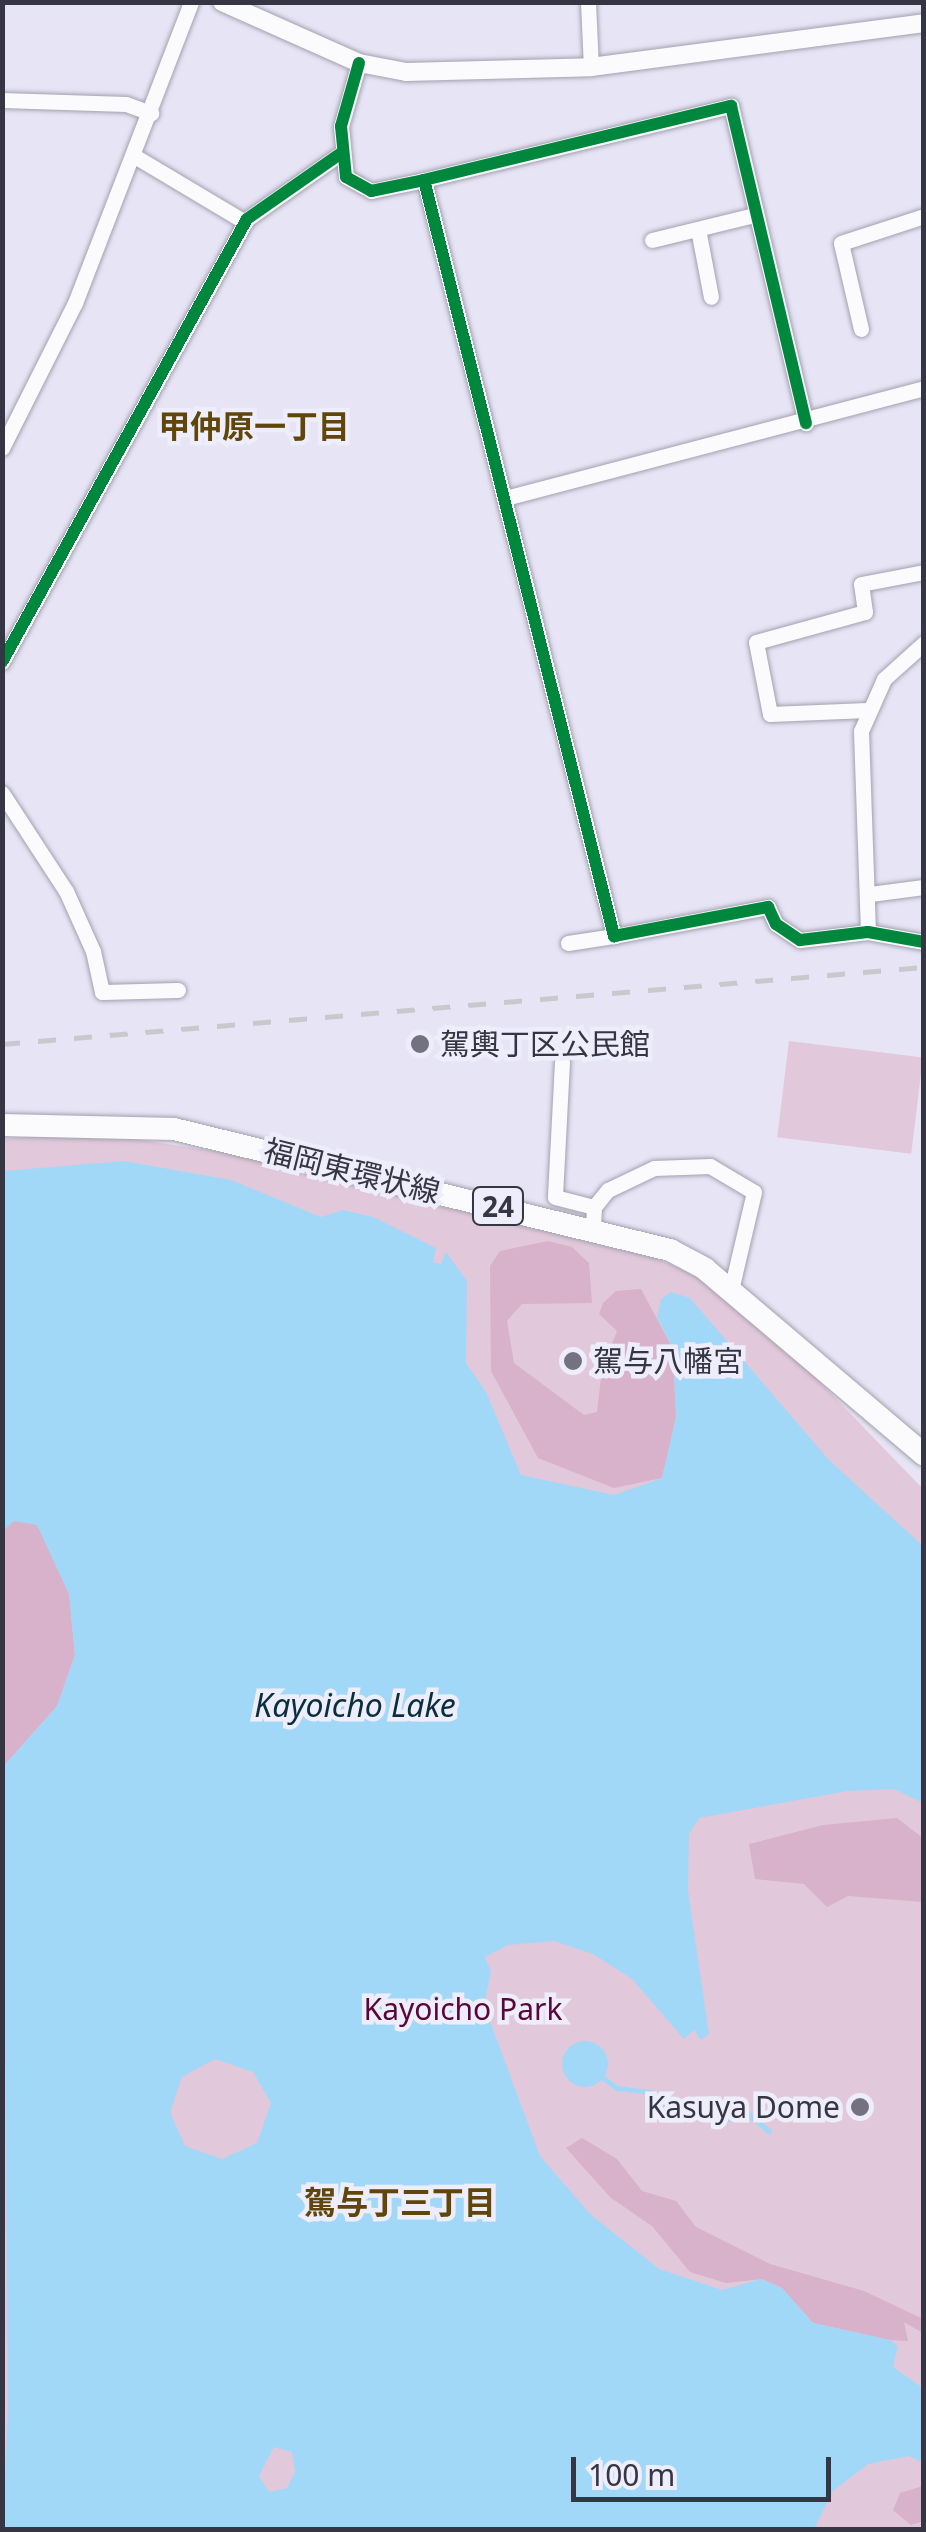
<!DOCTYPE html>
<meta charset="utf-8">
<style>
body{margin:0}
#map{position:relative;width:926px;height:2532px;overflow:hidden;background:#e6e4f5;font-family:"Noto Sans","Noto Sans JP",sans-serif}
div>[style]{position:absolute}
.green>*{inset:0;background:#e2c8db;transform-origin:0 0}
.forest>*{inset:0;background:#d8b1ca}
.water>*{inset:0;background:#a2d8f7}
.round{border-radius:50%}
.stream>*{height:5px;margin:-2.5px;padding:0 2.5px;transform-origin:2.5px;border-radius:2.5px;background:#a2d8f7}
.roads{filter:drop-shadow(0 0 2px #a3a1af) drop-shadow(0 0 2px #a3a1af)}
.minor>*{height:15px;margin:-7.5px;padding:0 7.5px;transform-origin:7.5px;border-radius:7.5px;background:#fbfbfe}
.tertiary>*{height:18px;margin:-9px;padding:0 9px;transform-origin:9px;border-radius:9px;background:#fbfbfe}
.primary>*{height:22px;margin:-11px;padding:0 11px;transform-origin:11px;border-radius:11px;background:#fbfbfe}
.rail>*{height:5px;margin-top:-2.5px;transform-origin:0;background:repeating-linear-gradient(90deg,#c9c9cd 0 18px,transparent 0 36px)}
.cycleway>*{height:12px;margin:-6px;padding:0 6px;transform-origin:6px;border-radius:6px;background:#00873e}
.dots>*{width:28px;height:28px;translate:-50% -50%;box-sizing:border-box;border:5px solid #eeedfc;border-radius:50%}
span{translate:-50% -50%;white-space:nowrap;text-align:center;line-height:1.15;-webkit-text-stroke:9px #eeedfc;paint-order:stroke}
.shield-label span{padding:2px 8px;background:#eeedfc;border:2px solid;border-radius:8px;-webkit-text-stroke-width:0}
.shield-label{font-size:28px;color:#363543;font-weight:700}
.poi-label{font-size:30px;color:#363543}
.left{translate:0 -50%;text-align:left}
.right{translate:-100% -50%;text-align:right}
.street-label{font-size:30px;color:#363543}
.park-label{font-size:30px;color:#5a0638}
.neighbourhood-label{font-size:32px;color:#61460a;font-weight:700}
.water-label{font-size:32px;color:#092e3d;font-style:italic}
.frame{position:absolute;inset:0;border:5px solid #363543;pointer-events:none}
.scale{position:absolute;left:571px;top:2457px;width:260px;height:45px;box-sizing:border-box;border:5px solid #363543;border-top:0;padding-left:12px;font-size:30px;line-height:35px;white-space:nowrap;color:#363543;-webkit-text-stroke:8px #eeedfc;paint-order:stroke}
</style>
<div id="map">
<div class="green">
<i style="left:789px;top:1041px;width:135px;height:97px;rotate:7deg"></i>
<i style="clip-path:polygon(94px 1133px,261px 1158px,605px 1238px,695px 1274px,759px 1319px,923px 1489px,923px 2529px,3px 2530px,3px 1139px)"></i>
</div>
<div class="forest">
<i style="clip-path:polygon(548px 1241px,572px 1247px,589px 1263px,592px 1303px,522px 1304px,507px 1321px,514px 1363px,584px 1415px,597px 1412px,602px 1369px,617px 1331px,599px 1314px,603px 1303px,616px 1291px,641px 1289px,673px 1349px,676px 1417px,662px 1478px,614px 1488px,538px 1458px,491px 1371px,490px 1266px,500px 1251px)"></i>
<i style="clip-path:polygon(15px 1519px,37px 1524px,69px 1594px,75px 1655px,57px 1706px,3px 1767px,3px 1530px)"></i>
<i style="clip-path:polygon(897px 1818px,923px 1838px,923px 1902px,848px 1896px,827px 1907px,804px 1884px,755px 1879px,749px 1844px,823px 1825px)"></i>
<i style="clip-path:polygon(582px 2138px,617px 2159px,642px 2191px,676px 2201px,696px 2227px,770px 2264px,864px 2291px,923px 2319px,923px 2333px,904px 2322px,908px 2341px,890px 2340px,813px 2323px,782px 2288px,762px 2279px,726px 2283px,690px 2272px,652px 2226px,611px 2198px,566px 2148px)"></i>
<i style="clip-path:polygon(923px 2486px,923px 2521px,911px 2525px,893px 2510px,900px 2493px)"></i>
</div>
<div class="water">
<i style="clip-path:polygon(evenodd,124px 1161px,231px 1180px,321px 1217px,343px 1210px,373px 1217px,436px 1248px,433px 1262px,441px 1264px,446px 1252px,467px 1281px,466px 1363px,486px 1392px,521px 1475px,614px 1495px,662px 1478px,676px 1417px,673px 1349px,657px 1317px,661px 1299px,671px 1292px,690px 1298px,829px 1460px,923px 1546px,923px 1803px,894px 1789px,848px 1791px,699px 1818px,689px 1834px,688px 1891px,709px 2034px,701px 2040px,694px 2030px,684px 2039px,632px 1979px,593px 1954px,554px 1941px,508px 1945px,485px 1957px,491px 1972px,484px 2005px,540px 2156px,591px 2215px,659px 2269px,722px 2290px,761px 2279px,782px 2288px,813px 2323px,890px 2340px,898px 2346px,893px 2367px,923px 2388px,923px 2463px,909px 2456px,868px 2464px,833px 2491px,814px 2529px,3px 2529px,8px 2408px,3px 1767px,57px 1706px,75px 1655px,69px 1594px,37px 1525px,14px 1521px,3px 1531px,3px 1171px,124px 1161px,215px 2059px,253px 2072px,271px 2103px,257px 2143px,222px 2159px,185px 2146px,170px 2112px,182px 2077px,215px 2059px,124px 1161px,274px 2447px,292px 2452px,295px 2472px,287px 2488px,269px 2492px,259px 2476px,274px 2447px)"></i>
<i class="round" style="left:562px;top:2041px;width:46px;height:46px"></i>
<i class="round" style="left:656px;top:2097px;width:24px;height:24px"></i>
</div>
<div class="stream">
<i style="left:599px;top:2075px;width:22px;rotate:36deg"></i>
<i style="left:617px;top:2088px;width:34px;rotate:7deg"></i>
<i style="left:651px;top:2092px;width:17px;rotate:45deg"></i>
<i style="left:677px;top:2111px;width:20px;rotate:-11deg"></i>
<i style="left:697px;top:2107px;width:26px;rotate:37deg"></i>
<i style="left:718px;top:2123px;width:30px;rotate:-21deg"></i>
<i style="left:746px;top:2112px;width:30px;rotate:40deg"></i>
</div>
<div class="roads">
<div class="minor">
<i style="left:588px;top:2px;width:65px;rotate:87.4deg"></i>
<i style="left:359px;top:63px;width:66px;rotate:105.9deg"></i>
<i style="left:341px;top:126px;width:51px;rotate:84.4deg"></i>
<i style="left:346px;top:177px;width:29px;rotate:29deg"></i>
<i style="left:371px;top:191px;width:54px;rotate:-11.7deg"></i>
<i style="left:424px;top:180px;width:780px;rotate:75.89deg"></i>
<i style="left:614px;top:936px;width:157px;rotate:-10.7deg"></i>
<i style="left:768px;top:907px;width:19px;rotate:65deg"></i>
<i style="left:776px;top:924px;width:29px;rotate:34deg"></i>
<i style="left:800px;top:940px;width:68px;rotate:-6.7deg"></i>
<i style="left:868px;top:932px;width:57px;rotate:10.1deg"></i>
<i style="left:2px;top:100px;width:124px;rotate:1.8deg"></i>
<i style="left:126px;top:104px;width:27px;rotate:20deg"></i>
<i style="left:136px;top:157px;width:127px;rotate:30.8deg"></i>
<i style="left:424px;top:180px;width:316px;rotate:-13.6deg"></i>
<i style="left:731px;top:106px;width:326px;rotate:76.7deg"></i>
<i style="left:698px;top:229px;width:69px;rotate:79.2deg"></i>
<i style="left:652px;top:240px;width:105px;rotate:-13.8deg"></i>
<i style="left:861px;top:329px;width:88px;rotate:-103.1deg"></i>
<i style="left:841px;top:243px;width:87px;rotate:-18deg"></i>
<i style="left:2px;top:448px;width:162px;rotate:-63.3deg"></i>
<i style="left:75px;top:303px;width:323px;rotate:-68.9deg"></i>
<i style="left:505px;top:498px;width:433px;rotate:-14.7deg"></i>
<i style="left:2px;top:662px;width:506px;rotate:-61.06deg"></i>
<i style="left:247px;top:219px;width:113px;rotate:-35deg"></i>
<i style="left:867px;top:710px;width:97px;rotate:177.6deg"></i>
<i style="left:770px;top:714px;width:73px;rotate:-101deg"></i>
<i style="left:756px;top:642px;width:113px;rotate:-15.4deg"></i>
<i style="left:865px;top:612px;width:28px;rotate:-98deg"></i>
<i style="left:861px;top:584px;width:64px;rotate:-10.8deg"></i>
<i style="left:2px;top:793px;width:117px;rotate:56.9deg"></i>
<i style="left:66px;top:891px;width:66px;rotate:65.8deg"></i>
<i style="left:93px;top:951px;width:42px;rotate:77.6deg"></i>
<i style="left:102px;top:992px;width:76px;rotate:-1.5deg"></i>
<i style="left:870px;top:894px;width:54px;rotate:-7.4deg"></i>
<i style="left:868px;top:932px;width:201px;rotate:-92deg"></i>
<i style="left:861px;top:731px;width:57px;rotate:-66.1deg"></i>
<i style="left:884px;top:679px;width:54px;rotate:-42deg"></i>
<i style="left:568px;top:943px;width:47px;rotate:-8.7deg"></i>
<i style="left:562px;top:1062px;width:135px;rotate:93deg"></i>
<i style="left:555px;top:1197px;width:40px;rotate:14.4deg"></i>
<i style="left:593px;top:1227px;width:20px;rotate:-87deg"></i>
<i style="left:594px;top:1207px;width:22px;rotate:-51deg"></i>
<i style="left:608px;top:1190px;width:51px;rotate:-25.6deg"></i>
<i style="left:654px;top:1168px;width:56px;rotate:-2deg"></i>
<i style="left:710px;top:1166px;width:51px;rotate:30.6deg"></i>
<i style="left:754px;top:1192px;width:101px;rotate:103.2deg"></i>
</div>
<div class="tertiary">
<i style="left:222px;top:2px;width:150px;rotate:24deg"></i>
<i style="left:359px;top:63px;width:48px;rotate:10.8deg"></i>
<i style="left:406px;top:72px;width:185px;rotate:-1.5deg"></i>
<i style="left:591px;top:67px;width:336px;rotate:-7.5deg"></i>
</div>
<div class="primary">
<i style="left:2px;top:1125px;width:172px;rotate:1.3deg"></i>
<i style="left:174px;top:1129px;width:511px;rotate:13.71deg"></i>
<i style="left:670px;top:1250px;width:40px;rotate:28deg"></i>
<i style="left:705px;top:1269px;width:287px;rotate:40.3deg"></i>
</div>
</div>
<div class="rail">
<i style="left:2px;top:1044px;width:925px;rotate:-4.77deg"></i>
</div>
<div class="cycleway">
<i style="left:359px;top:63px;width:66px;rotate:105.9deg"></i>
<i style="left:341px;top:126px;width:51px;rotate:84.4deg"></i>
<i style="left:346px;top:177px;width:29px;rotate:29deg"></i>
<i style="left:371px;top:191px;width:54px;rotate:-11.7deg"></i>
<i style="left:424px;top:180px;width:780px;rotate:75.89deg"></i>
<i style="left:614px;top:936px;width:157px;rotate:-10.7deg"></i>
<i style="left:768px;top:907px;width:19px;rotate:65deg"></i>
<i style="left:776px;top:924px;width:29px;rotate:34deg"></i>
<i style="left:800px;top:940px;width:68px;rotate:-6.7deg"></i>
<i style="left:868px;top:932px;width:57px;rotate:10.1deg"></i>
<i style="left:424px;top:180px;width:316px;rotate:-13.6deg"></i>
<i style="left:731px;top:106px;width:326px;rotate:76.7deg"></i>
<i style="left:2px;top:662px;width:506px;rotate:-61.06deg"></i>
<i style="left:247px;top:219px;width:113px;rotate:-35deg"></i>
</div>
<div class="dots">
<i style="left:420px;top:1044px;background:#747281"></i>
<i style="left:573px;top:1361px;background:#747281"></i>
<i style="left:860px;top:2107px;background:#747281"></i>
</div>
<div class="shield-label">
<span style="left:498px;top:1206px">24</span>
</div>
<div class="poi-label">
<span class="left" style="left:440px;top:1044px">駕輿丁区公民館</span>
<span class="left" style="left:593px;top:1361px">駕与八幡宮</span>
<span class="right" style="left:840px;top:2107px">Kasuya Dome</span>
</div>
<div class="street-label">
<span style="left:352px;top:1171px;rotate:14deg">福岡東環状線</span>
</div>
<div class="park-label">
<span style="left:463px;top:2009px">Kayoicho Park</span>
</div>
<div class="neighbourhood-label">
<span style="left:254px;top:426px">甲仲原一丁目</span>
<span style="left:400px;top:2202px">駕与丁三丁目</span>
</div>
<div class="water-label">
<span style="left:355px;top:1705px">Kayoicho Lake</span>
</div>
<div class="frame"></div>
<div class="scale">100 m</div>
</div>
